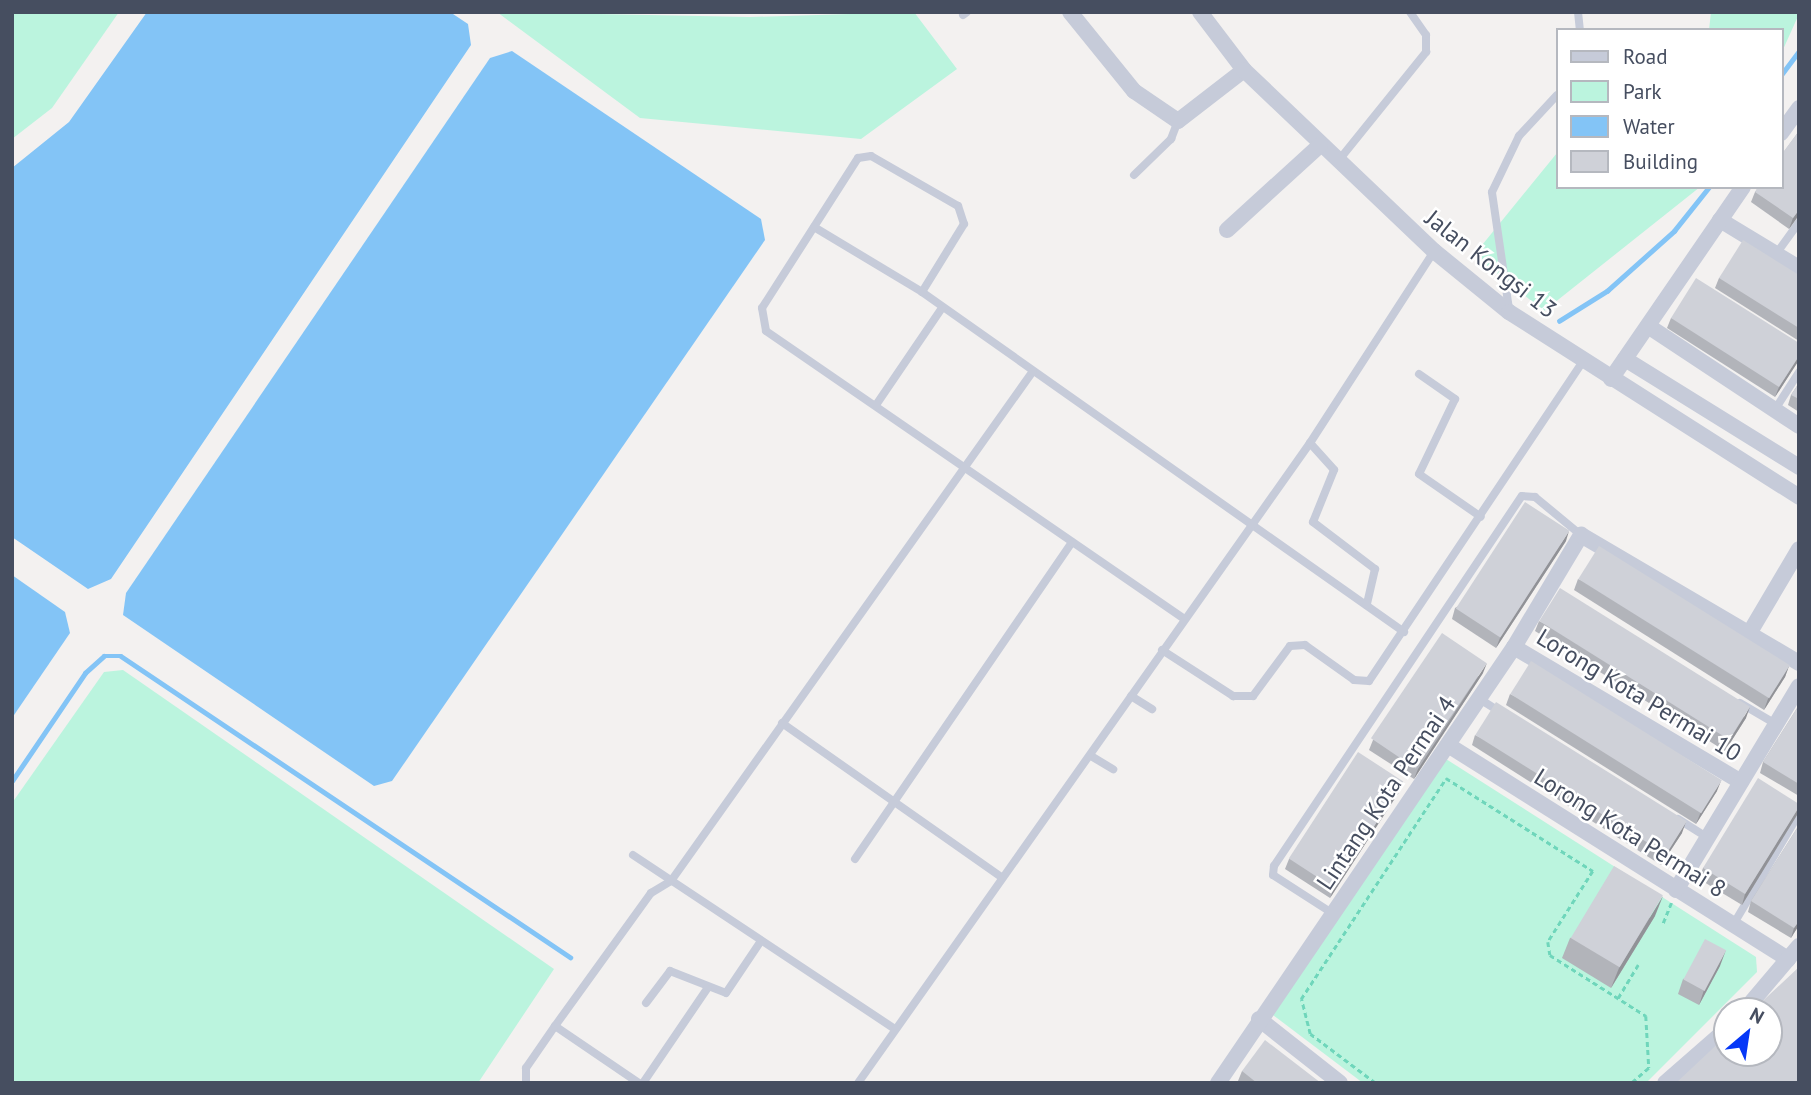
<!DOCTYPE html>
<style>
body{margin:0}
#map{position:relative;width:1811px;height:1095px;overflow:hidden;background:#f3f1f0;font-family:"PT Sans",sans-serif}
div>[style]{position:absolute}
.green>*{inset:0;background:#bbf4de}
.water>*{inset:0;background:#83c4f6}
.stream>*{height:4.5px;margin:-2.25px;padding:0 2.25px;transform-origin:2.25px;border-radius:2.25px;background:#83c4f6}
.path>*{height:2.5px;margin-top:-1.25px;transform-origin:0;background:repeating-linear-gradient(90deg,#6fd6bb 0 5px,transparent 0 8.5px)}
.service>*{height:8px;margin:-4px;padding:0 4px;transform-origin:4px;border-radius:4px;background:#c6cbd9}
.minor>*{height:16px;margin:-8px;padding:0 8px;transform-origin:8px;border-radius:8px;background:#c6cbd9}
.wall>*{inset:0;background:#b2b4ba}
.shaded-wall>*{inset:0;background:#919297}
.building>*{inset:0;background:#cfd1d8;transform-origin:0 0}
span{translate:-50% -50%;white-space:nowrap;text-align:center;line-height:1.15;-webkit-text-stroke:5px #fff;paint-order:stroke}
.street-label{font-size:24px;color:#464e60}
.frame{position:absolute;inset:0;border:14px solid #464e60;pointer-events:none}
.legend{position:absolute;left:1556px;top:28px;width:228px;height:161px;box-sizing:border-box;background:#fff;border:2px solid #b5b8bf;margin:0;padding:9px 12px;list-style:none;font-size:21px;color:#464e60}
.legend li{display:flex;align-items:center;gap:14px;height:35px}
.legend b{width:35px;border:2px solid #b5b8bf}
.north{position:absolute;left:1713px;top:997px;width:70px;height:70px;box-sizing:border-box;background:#fff;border:2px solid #b5b8bf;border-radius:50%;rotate:29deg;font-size:19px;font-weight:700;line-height:28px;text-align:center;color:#464e60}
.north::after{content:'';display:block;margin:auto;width:24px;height:32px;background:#0638f7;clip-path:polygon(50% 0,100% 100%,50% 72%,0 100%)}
</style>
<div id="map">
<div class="green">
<i style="clip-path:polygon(12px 12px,119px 12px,52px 108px,12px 139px)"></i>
<i style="clip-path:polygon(497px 12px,750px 17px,914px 12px,957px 69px,861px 139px,640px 118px)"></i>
<i style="clip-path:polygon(1711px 12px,1799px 12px,1799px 14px,1781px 54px,1781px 30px,1709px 30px)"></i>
<i style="clip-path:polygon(1557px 153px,1557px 187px,1700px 187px,1544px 311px,1474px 255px)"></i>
<i style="clip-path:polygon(123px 670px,554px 969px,478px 1083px,12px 1083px,12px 803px,104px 672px)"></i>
<i style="clip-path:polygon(1446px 759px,1756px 957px,1757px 972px,1646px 1083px,1363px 1083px,1273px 1015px)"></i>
</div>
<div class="water">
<i style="clip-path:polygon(147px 12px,450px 12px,468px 24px,471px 45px,111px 579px,88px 589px,12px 537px,12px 168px,69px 122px)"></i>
<i style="clip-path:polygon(512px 51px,761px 219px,765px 240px,392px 781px,374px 786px,123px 615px,126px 593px,490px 58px)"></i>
<i style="clip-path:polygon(12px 575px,65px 612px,70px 633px,12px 718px)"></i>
</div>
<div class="stream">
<i style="left:1781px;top:75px;width:30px;rotate:-53deg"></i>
<i style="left:1559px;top:321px;width:57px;rotate:-32deg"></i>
<i style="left:1607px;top:291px;width:90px;rotate:-41.8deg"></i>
<i style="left:1674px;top:231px;width:56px;rotate:-51.5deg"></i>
<i style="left:12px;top:781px;width:130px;rotate:-55.9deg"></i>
<i style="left:85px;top:673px;width:25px;rotate:-42deg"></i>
<i style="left:104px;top:656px;width:17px"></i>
<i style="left:121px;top:656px;width:541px;rotate:33.84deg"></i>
</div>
<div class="path">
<i style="left:1663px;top:923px;width:22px;rotate:-68deg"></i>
<i style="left:1618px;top:998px;width:39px;rotate:-59deg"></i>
<i style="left:1375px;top:1083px;width:81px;rotate:-143deg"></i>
<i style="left:1310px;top:1034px;width:36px;rotate:-104deg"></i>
<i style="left:1301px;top:999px;width:264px;rotate:-56.7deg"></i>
<i style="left:1446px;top:778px;width:174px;rotate:32.3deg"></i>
<i style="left:1593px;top:871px;width:84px;rotate:122.4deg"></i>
<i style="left:1548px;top:942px;width:13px;rotate:81deg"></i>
<i style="left:1550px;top:955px;width:114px;rotate:32.4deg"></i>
<i style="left:1646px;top:1016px;width:52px;rotate:86.7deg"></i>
<i style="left:1649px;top:1068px;width:23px;rotate:139deg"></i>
</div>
<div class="service">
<i style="left:1578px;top:12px;width:18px;rotate:84deg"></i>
<i style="left:963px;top:15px;width:5px;rotate:-37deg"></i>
<i style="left:1339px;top:160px;width:139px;rotate:-51.1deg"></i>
<i style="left:1426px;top:52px;width:17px;rotate:-90deg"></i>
<i style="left:1426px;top:35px;width:28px;rotate:-125deg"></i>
<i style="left:1134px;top:175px;width:52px;rotate:-44.2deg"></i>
<i style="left:1171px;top:139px;width:19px;rotate:-69deg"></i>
<i style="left:814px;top:227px;width:126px;rotate:31deg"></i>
<i style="left:922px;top:292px;width:590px;rotate:35.2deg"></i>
<i style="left:1776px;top:254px;width:39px;rotate:-54deg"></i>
<i style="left:922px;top:292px;width:80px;rotate:-58.3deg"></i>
<i style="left:964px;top:224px;width:19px;rotate:-108deg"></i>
<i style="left:958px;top:206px;width:100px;rotate:-150.1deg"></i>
<i style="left:871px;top:156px;width:13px;rotate:171deg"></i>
<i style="left:858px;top:158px;width:178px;rotate:122.6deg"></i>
<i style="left:762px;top:308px;width:23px;rotate:80deg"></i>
<i style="left:766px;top:331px;width:506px;rotate:34.54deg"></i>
<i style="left:1509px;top:309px;width:118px;rotate:-98.3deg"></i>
<i style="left:1492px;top:192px;width:62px;rotate:-64.3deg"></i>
<i style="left:1519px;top:136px;width:56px;rotate:-47.2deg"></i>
<i style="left:1419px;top:374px;width:44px;rotate:34.8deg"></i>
<i style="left:1455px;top:399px;width:83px;rotate:115.6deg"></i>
<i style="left:1419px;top:474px;width:75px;rotate:34.7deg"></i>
<i style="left:876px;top:405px;width:117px;rotate:-55.8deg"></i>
<i style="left:1774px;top:411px;width:46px;rotate:-57.3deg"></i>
<i style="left:1310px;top:443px;width:36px;rotate:48deg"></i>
<i style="left:1334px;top:470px;width:56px;rotate:112deg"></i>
<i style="left:1313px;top:522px;width:78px;rotate:37.2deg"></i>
<i style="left:1375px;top:569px;width:37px;rotate:103deg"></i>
<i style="left:1162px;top:650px;width:85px;rotate:32.9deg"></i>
<i style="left:1233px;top:696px;width:20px"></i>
<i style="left:1253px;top:696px;width:62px;rotate:-53.5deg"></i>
<i style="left:1290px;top:646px;width:15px;rotate:-4deg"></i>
<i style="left:1305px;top:645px;width:60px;rotate:35.5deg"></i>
<i style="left:1354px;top:680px;width:15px;rotate:4deg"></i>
<i style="left:1369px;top:681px;width:385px;rotate:-56.2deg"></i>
<i style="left:1131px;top:696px;width:25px;rotate:32deg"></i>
<i style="left:1478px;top:698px;width:28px;rotate:32deg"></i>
<i style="left:1740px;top:703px;width:42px;rotate:30.3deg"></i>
<i style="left:782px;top:723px;width:268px;rotate:35.1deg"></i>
<i style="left:1091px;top:756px;width:26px;rotate:31deg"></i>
<i style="left:1678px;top:819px;width:34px;rotate:32deg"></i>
<i style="left:633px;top:855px;width:315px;rotate:33.6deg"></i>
<i style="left:855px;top:859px;width:384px;rotate:-55.6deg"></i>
<i style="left:1332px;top:913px;width:70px;rotate:-147.2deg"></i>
<i style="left:1273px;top:875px;width:9px;rotate:-84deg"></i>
<i style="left:1274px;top:866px;width:445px;rotate:-56.2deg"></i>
<i style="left:1522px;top:496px;width:13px;rotate:4deg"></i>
<i style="left:1535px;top:497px;width:60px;rotate:39.6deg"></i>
<i style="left:1733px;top:925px;width:129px;rotate:-59.3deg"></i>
<i style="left:646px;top:1003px;width:40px;rotate:-53deg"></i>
<i style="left:670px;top:971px;width:60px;rotate:21.4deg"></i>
<i style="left:726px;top:993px;width:63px;rotate:-56.1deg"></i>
<i style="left:555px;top:1026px;width:102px;rotate:34.2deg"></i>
<i style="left:526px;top:1083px;width:15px;rotate:-90deg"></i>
<i style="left:526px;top:1068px;width:51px;rotate:-55.4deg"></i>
<i style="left:555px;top:1026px;width:164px;rotate:-54.2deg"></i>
<i style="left:651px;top:893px;width:23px;rotate:-31deg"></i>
<i style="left:671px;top:881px;width:625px;rotate:-54.63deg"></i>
<i style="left:643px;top:1083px;width:114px;rotate:-55.8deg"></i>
<i style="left:858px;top:1083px;width:784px;rotate:-54.77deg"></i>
<i style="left:1310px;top:443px;width:229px;rotate:-57.1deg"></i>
</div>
<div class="minor">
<i style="left:1070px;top:12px;width:102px;rotate:51deg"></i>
<i style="left:1134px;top:91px;width:53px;rotate:34.3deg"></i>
<i style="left:1178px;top:121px;width:83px;rotate:-37.7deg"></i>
<i style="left:1200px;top:12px;width:73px;rotate:52.8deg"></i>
<i style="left:1244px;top:70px;width:262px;rotate:43.6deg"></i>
<i style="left:1434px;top:251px;width:97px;rotate:39.1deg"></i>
<i style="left:1509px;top:312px;width:344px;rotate:32.5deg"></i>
<i style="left:1781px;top:133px;width:31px;rotate:-54deg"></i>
<i style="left:1720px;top:220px;width:92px;rotate:31.3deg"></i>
<i style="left:1227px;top:230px;width:126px;rotate:-42.4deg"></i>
<i style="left:1648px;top:326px;width:181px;rotate:33.5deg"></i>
<i style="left:1625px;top:359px;width:205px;rotate:31.8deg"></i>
<i style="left:1611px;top:379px;width:233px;rotate:-55.5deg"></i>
<i style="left:1750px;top:632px;width:96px;rotate:-59.4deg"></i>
<i style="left:1514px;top:647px;width:264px;rotate:30.7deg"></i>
<i style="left:1448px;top:745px;width:402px;rotate:32.2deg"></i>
<i style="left:1676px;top:890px;width:238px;rotate:-58.9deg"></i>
<i style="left:1744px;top:1011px;width:85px;rotate:-49.8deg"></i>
<i style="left:1259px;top:1019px;width:103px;rotate:38.3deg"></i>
<i style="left:1218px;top:1083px;width:527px;rotate:-55.83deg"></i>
<i style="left:1514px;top:647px;width:131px;rotate:-59.1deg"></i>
<i style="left:1581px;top:535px;width:253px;rotate:30.4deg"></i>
<i style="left:1665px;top:1083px;width:82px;rotate:-41.1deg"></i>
</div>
<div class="wall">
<i style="clip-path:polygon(1799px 131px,1799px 215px,1789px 229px,1751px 202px,1755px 192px)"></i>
<i style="clip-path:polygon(1799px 275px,1799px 341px,1715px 288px,1719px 278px)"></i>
<i style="clip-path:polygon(1671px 318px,1799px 343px,1799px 360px,1775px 397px,1667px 328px)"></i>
<i style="clip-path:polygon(1799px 383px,1799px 412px,1788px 405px,1791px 395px)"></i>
<i style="clip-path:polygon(1566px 541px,1496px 648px,1452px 619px,1455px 608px)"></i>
<i style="clip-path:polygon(1578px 579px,1789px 666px,1785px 677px,1764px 710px,1574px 590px)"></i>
<i style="clip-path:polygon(1539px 621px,1746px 718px,1725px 751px,1535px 631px)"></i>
<i style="clip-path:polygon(1483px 673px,1414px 779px,1369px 750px,1373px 740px)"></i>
<i style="clip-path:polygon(1510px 694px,1717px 791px,1696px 824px,1506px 705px)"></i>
<i style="clip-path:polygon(1799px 705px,1799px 796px,1760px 773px,1763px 762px)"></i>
<i style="clip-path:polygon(1475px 735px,1682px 833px,1661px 865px,1472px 745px)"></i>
<i style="clip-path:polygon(1399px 792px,1330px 898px,1285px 869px,1289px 859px)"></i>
<i style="clip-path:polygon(1799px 804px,1799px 809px,1797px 815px,1742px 905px,1699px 879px,1703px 868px)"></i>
<i style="clip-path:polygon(1799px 825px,1799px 925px,1791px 938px,1748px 912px,1751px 901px)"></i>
<i style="clip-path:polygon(1655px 916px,1611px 988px,1562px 958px,1570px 938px)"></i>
<i style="clip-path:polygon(1720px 966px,1699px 1005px,1678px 994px,1683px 979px)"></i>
<i style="clip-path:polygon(1242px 1071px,1321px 1083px,1240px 1083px,1238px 1081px)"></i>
</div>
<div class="shaded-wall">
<i style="clip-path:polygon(1799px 210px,1799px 215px,1789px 229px,1793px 218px)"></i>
<i style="clip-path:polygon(1799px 356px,1799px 360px,1775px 397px,1779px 387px)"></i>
<i style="clip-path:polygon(1569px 531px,1566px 541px,1496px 648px,1500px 638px)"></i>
<i style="clip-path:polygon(1487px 663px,1483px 673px,1414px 779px,1418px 769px)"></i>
<i style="clip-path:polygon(1789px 666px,1785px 677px,1764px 710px,1768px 699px)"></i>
<i style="clip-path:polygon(1750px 707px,1746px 718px,1725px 751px,1729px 741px)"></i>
<i style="clip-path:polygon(1403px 781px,1399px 792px,1330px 898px,1334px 888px)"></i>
<i style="clip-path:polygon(1721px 781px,1717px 791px,1696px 824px,1700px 814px)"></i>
<i style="clip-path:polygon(1799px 807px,1797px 815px,1742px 905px,1745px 894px)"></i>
<i style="clip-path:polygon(1686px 822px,1682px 833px,1661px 865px,1665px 855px)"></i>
<i style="clip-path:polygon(1663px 896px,1655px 916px,1611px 988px,1619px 968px)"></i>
<i style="clip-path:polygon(1799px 921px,1799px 925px,1791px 938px,1794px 928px)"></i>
<i style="clip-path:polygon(1726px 950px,1720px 966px,1699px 1005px,1704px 990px)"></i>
</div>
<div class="building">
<i style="clip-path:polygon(1799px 131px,1799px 210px,1793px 218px,1755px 192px,1758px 187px,1781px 187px,1781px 155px)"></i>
<i style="clip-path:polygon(1743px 240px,1799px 275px,1799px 328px,1719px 278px)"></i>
<i style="clip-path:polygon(1696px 278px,1799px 343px,1799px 356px,1779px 387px,1671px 318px)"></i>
<i style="clip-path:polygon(1799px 383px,1799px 399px,1791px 395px)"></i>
<i style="left:1525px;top:502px;width:53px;height:127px;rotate:33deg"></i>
<i style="left:1599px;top:546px;width:225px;height:39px;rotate:32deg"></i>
<i style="left:1560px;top:588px;width:224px;height:39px;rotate:32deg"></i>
<i style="left:1442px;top:633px;width:54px;height:127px;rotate:34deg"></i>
<i style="left:1531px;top:661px;width:225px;height:39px;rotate:32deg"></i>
<i style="left:1496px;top:702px;width:225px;height:39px;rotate:32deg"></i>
<i style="clip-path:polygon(1799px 705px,1799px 784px,1763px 762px)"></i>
<i style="left:1358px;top:752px;width:54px;height:127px;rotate:33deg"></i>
<i style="clip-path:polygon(1758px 778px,1799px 804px,1799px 807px,1745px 894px,1703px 868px)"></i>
<i style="clip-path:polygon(1799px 825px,1799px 921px,1794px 928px,1751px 901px)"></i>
<i style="left:1614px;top:866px;width:57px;height:84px;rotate:31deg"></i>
<i style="left:1705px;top:939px;width:24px;height:46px;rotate:28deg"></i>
<i style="clip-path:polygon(1799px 967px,1799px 1083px,1676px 1083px,1727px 1035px,1727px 1053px,1769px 1053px,1769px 1011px,1752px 1011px)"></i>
<i style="clip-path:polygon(1265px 1040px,1321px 1083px,1257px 1083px,1242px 1071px)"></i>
</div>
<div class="street-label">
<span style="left:1491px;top:264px;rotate:38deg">Jalan Kongsi 13</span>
<span style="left:1639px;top:695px;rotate:31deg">Lorong Kota Permai 10</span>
<span style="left:1386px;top:793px;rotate:-56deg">Lintang Kota Permai 4</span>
<span style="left:1630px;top:833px;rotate:32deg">Lorong Kota Permai 8</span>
</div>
<div class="frame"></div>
<ul class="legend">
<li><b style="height:9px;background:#c6cbd9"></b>Road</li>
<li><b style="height:19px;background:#bbf4de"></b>Park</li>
<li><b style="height:19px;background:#83c4f6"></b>Water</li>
<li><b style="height:19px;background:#cfd1d8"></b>Building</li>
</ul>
<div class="north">N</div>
</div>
